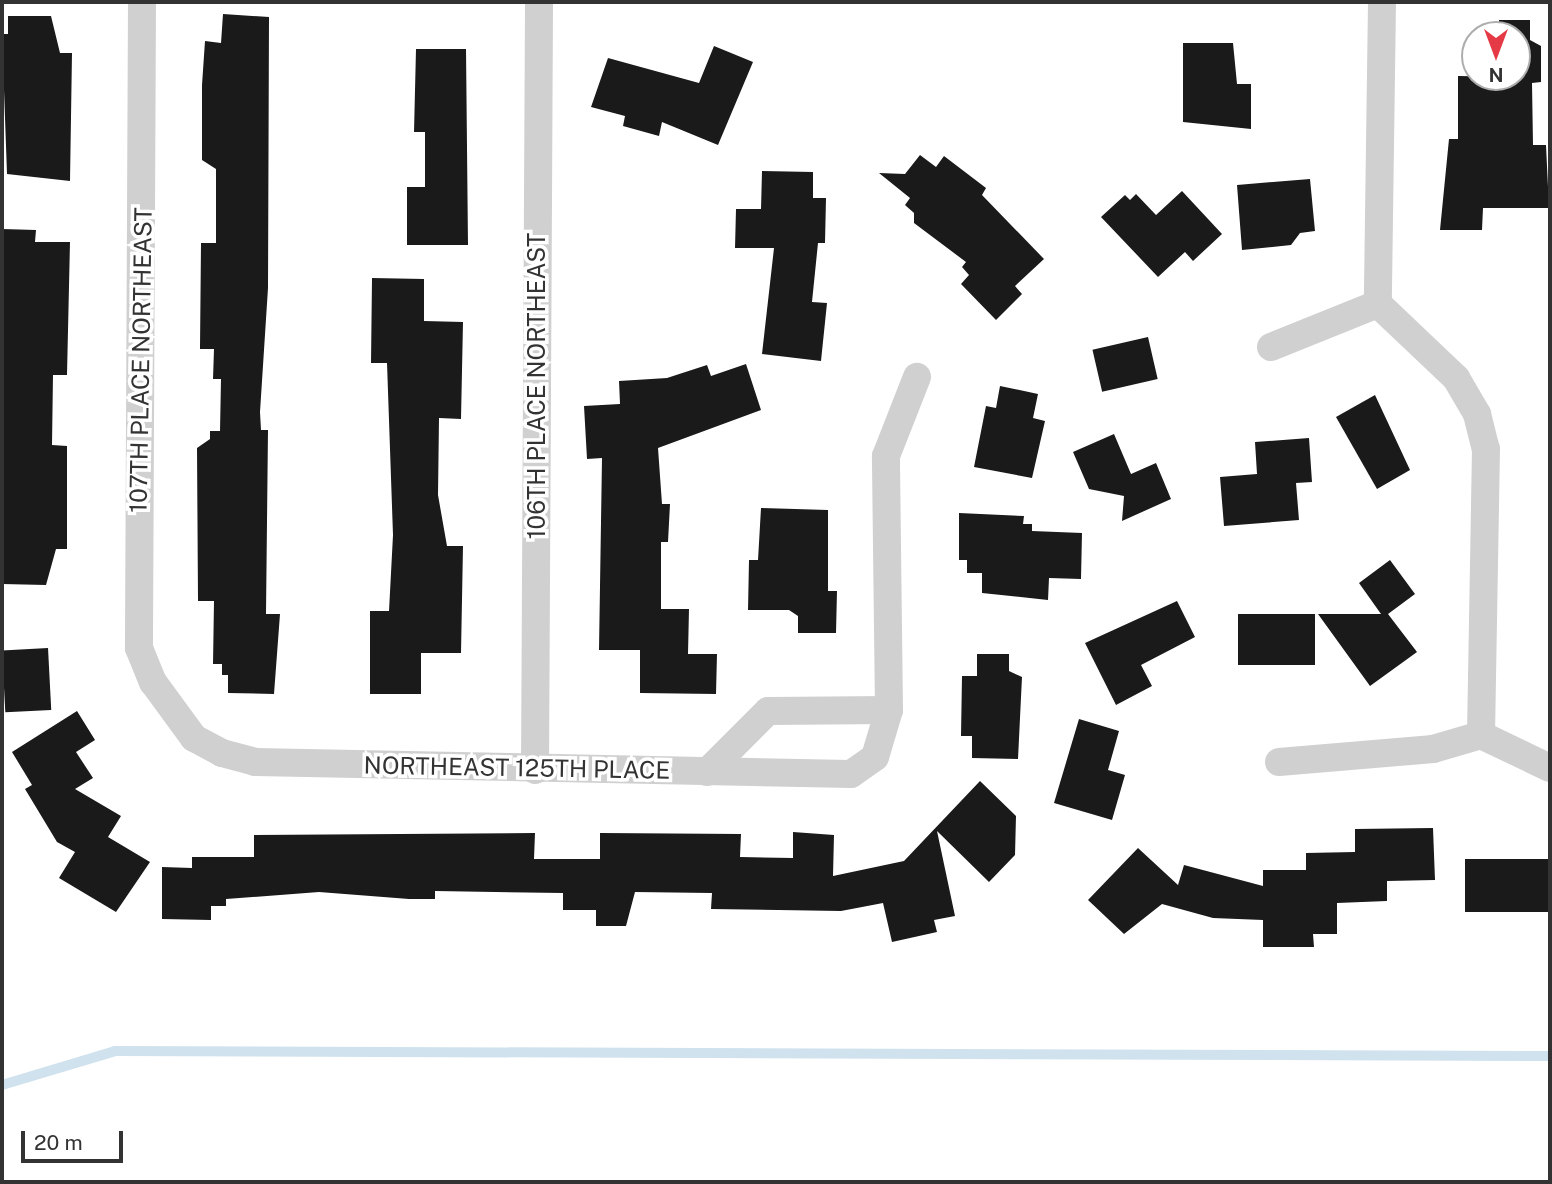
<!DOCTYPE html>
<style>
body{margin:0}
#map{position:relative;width:1552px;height:1184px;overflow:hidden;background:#fff;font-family:"Public Sans",sans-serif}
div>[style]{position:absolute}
.stream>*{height:10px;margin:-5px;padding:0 5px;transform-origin:5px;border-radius:5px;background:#cfe2ee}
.building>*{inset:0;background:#1a1a1a;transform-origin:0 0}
.minor>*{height:28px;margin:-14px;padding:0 14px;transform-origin:14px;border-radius:14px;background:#d0d0d0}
span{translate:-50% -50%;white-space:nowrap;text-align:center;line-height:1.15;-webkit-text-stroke:7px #fff;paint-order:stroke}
.street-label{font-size:24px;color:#333}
.frame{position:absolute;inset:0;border:4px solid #333;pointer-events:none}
.north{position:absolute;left:1461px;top:21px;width:70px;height:70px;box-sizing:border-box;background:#fff;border:2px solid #adadad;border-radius:50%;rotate:180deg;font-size:19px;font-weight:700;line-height:28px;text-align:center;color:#333}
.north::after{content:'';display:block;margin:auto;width:24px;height:32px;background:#e63946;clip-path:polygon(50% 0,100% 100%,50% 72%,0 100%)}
.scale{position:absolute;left:21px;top:1131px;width:102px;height:32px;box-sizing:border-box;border:4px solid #333;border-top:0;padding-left:9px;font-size:21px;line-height:24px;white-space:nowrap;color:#333;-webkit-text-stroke:5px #fff;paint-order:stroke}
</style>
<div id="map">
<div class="stream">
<i style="left:2px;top:1085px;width:118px;rotate:-16.7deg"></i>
<i style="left:115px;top:1051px;width:1435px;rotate:0.2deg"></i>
</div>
<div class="building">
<i style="clip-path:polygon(223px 14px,269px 17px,268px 288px,260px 412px,261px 430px,268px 430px,266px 614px,280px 614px,274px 694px,228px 693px,228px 675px,222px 675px,222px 664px,213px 664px,214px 601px,198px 601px,197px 448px,210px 439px,210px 431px,220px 431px,221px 379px,213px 379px,214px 349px,200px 349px,201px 243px,216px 243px,216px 169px,202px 160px,202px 85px,205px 41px,221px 43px)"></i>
<i style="clip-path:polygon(8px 16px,51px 16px,60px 53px,72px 53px,70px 181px,7px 174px,2px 34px,8px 34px)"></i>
<i style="clip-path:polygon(1499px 20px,1530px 20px,1530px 40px,1541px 46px,1541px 82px,1532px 83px,1533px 145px,1546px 145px,1549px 208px,1483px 208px,1482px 230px,1440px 230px,1449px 139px,1458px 139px,1458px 76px,1517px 77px,1517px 35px,1499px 35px)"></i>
<i style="clip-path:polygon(1183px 43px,1233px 43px,1237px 84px,1251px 84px,1251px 129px,1183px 122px)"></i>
<i style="clip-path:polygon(714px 46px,753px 62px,718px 145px,662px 122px,659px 136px,623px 126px,625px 116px,591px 107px,608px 58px,699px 83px)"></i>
<i style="clip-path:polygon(416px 49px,466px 49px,468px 245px,407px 245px,407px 187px,425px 187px,425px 132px,414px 132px)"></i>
<i style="clip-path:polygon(920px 155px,936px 167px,944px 156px,986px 188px,982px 195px,1044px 259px,1015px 286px,1022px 294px,996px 320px,961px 284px,969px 275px,962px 267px,966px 262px,914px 223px,914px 213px,905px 205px,910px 198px,879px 173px,905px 174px)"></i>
<i style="clip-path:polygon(762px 171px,813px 172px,813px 198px,826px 198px,825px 243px,818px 243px,812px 302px,827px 303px,821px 361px,762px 354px,774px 248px,735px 248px,736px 209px,761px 209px)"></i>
<i style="clip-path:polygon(1310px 179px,1315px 231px,1300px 233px,1291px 245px,1242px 250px,1237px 185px)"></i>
<i style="clip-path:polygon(1182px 191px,1222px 234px,1193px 261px,1185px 252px,1158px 277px,1101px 217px,1125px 195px,1130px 200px,1136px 194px,1156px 215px)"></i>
<i style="clip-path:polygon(2px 229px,36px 230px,35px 242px,70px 242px,67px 375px,53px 375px,52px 445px,67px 446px,67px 549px,56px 549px,46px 585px,2px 584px)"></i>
<i style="clip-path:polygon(372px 278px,424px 279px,424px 321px,463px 322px,461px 419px,439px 418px,438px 495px,447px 546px,463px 546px,461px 653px,421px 653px,421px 694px,370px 694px,370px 611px,389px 611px,393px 535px,387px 363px,371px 363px)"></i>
<i style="left:1148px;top:337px;width:43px;height:57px;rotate:77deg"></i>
<i style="clip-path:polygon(746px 364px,761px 410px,658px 448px,662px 504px,670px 504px,668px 542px,661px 542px,661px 609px,689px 609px,688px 654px,717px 654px,716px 694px,640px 693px,640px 650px,599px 650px,602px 458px,587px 459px,584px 406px,620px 404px,619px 381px,667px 378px,707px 365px,711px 376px)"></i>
<i style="clip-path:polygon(1000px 386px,1038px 394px,1033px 418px,1045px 421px,1032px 478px,974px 467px,986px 406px,996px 408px)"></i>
<i style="clip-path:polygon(1375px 395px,1410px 470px,1377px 489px,1336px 417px)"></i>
<i style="clip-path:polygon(1114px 434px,1131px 474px,1156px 463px,1171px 499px,1122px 521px,1124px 496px,1089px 489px,1073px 452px)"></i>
<i style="clip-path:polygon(1309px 438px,1312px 482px,1296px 483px,1299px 520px,1224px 526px,1220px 477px,1257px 474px,1255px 442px)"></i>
<i style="clip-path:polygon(761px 508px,828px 510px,828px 591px,837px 591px,836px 633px,798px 633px,798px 616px,789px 610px,748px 610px,749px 560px,758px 560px)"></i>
<i style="clip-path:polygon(959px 513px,1024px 516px,1023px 524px,1032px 524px,1032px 531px,1082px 533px,1081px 579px,1049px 578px,1048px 600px,982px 593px,982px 573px,967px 573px,967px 560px,959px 560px)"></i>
<i style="clip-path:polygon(1390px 560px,1415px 594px,1388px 614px,1417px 652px,1370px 686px,1318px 614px,1381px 614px,1359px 583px)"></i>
<i style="clip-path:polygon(1177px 601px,1195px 637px,1141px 665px,1152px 686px,1116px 705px,1085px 643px)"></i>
<i style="left:1238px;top:614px;width:77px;height:51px"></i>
<i style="left:48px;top:648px;width:62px;height:46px;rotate:87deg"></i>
<i style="clip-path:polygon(977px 654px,1009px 654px,1009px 671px,1022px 677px,1018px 759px,972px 758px,972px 736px,961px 736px,962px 676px,977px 676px)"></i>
<i style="clip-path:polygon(77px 711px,95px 740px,76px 752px,93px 778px,75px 789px,121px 816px,108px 837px,150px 862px,116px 912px,59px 878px,75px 852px,57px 842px,25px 789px,32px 785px,12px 752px)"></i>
<i style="clip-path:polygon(1079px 719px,1119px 731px,1108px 770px,1125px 775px,1112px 820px,1054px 803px)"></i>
<i style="clip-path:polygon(980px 781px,1016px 816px,1015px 855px,989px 882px,937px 831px,955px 916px,934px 920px,937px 932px,892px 942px,883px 903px,841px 911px,711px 909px,712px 893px,635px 892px,626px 926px,596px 926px,596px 910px,563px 910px,563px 893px,435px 891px,435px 899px,409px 899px,319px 892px,226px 899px,226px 906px,211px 906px,211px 920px,162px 919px,162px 867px,192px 868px,192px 857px,254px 857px,254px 835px,535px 833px,534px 859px,600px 859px,600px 833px,741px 834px,740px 857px,793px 858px,793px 832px,834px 835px,833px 876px,904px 861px)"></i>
<i style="clip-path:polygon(1433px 828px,1435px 880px,1387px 881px,1387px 901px,1337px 903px,1337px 934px,1313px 934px,1314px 947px,1263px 947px,1263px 920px,1213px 918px,1162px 904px,1124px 934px,1088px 900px,1138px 848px,1178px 885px,1184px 865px,1263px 886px,1263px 870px,1306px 870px,1306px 853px,1355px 852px,1355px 829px)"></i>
<i style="left:1550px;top:859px;width:53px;height:85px;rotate:90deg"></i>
</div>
<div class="minor">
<i style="left:142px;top:2px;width:646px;rotate:90.27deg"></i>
<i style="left:139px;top:648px;width:37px;rotate:68deg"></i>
<i style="left:153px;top:682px;width:69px;rotate:53.8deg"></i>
<i style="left:194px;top:738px;width:32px;rotate:28deg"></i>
<i style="left:222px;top:753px;width:34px;rotate:15deg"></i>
<i style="left:255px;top:762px;width:596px;rotate:1.15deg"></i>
<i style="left:851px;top:774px;width:29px;rotate:-35deg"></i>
<i style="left:875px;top:757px;width:49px;rotate:-73.4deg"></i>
<i style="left:889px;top:710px;width:254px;rotate:-90.7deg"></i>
<i style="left:886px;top:456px;width:85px;rotate:-68.6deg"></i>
<i style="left:1382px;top:2px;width:302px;rotate:90.8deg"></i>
<i style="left:1378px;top:304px;width:108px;rotate:43.5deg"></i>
<i style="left:1456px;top:378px;width:42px;rotate:59.7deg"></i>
<i style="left:1477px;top:414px;width:36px;rotate:76deg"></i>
<i style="left:1486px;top:449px;width:286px;rotate:91deg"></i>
<i style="left:1271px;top:347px;width:115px;rotate:-21.9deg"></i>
<i style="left:1279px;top:762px;width:155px;rotate:-4.8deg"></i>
<i style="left:1433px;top:749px;width:50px;rotate:-16.3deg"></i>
<i style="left:1481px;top:735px;width:76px;rotate:25.6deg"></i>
<i style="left:535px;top:770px;width:768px;rotate:-89.7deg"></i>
<i style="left:707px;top:772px;width:86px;rotate:-45deg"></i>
<i style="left:768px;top:711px;width:121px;rotate:-0.5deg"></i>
</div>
<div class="street-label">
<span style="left:141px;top:360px;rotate:-89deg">107TH PLACE NORTHEAST</span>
<span style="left:537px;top:386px;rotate:-90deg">106TH PLACE NORTHEAST</span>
<span style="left:517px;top:768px;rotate:1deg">NORTHEAST 125TH PLACE</span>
</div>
<div class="frame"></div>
<div class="north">N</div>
<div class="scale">20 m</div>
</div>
